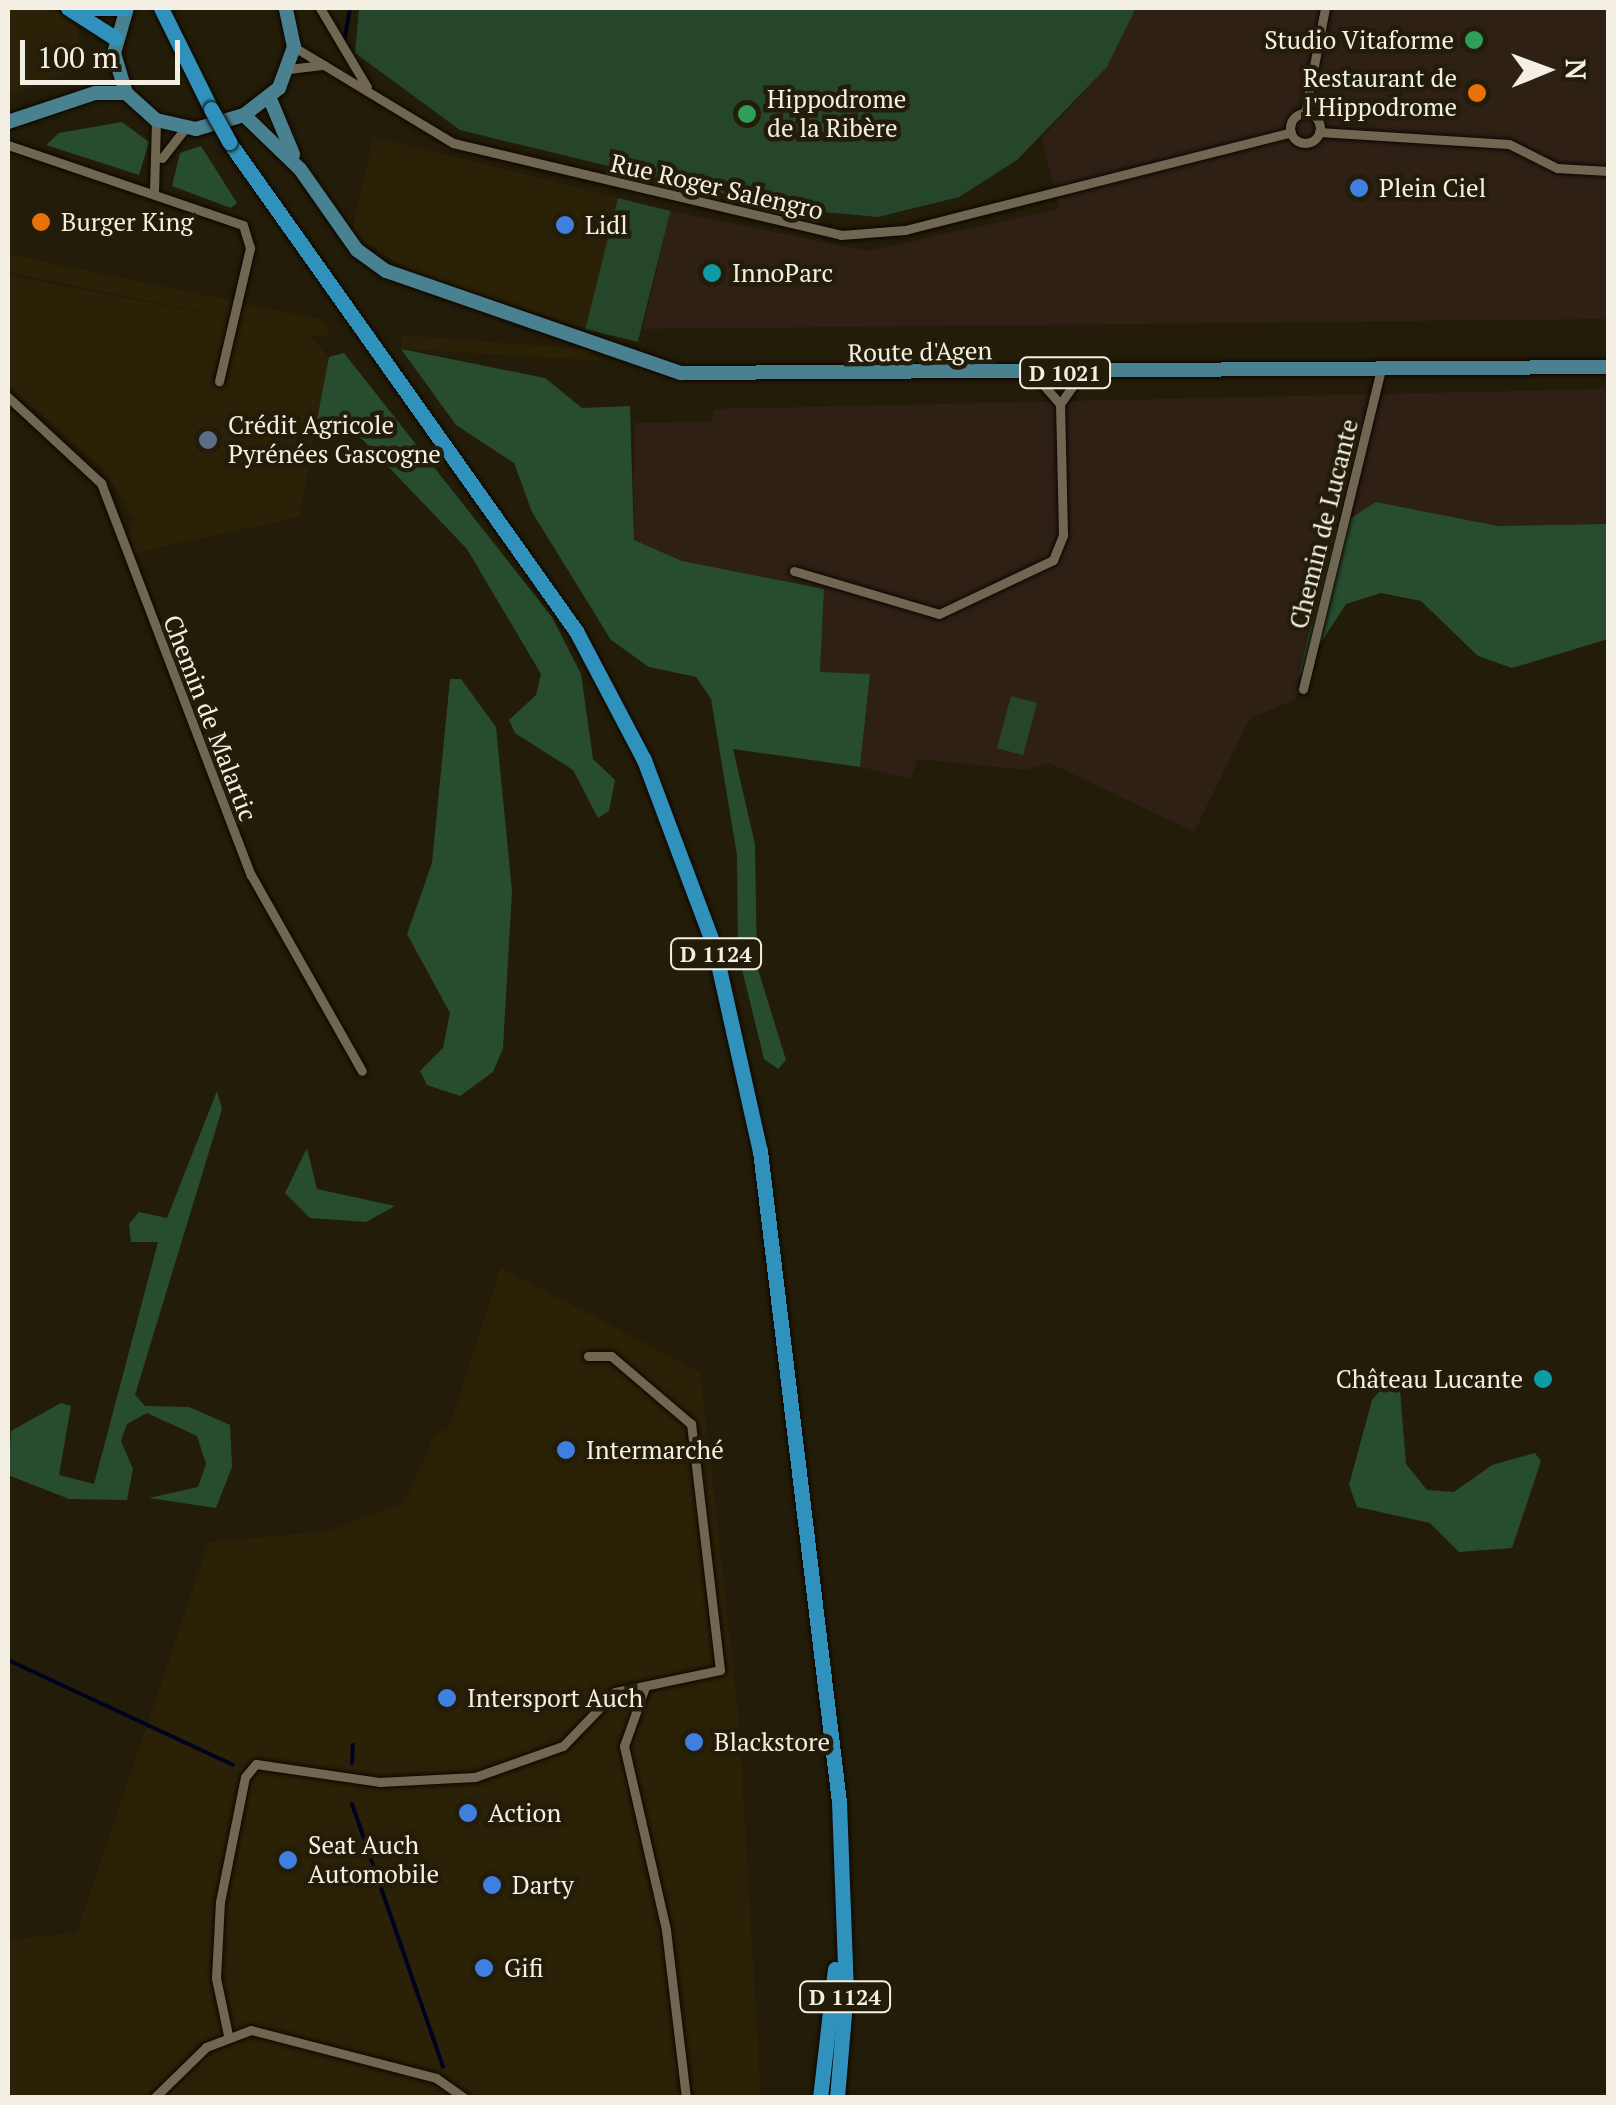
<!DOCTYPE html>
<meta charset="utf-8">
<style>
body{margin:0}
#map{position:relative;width:1616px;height:2105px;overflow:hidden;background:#231c08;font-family:"PT Serif",serif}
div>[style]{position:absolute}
.built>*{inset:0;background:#2b2106}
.industrial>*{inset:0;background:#2f2016}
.green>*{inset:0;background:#25462b;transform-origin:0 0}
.forest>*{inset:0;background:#274d2e}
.stream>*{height:4px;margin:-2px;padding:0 2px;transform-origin:2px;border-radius:2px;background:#00031f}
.roads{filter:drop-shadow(0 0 2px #0c0600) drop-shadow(0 0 2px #0c0600)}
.street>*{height:9px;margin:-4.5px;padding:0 4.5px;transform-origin:4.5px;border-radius:4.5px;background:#6f6751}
.street>.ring{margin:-4.5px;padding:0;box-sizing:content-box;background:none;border:9px solid #6f6751;border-radius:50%}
.primary>*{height:14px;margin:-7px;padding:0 7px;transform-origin:7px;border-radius:7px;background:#498191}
.highway>*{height:15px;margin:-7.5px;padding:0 7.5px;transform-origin:7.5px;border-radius:7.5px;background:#3092bc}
.bridges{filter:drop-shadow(0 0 2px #0c0600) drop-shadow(0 0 2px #0c0600)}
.highway-bridge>*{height:15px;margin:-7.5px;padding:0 7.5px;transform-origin:7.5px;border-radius:7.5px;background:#3092bc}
.dots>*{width:28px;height:28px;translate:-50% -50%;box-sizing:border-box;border:5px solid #231c08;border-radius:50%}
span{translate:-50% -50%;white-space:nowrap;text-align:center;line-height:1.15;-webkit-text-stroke:9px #231c08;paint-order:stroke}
.shield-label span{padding:2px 8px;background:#231c08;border:2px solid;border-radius:8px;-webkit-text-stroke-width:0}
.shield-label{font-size:22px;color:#f3efe2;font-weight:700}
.poi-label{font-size:25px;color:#f3efe2}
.right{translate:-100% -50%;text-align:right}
.left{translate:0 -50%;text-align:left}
.street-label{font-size:25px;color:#f3efe2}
.frame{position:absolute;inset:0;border:10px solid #f3efe2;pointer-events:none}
.north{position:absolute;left:1496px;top:20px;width:100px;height:100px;-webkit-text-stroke:8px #231c08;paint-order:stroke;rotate:89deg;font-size:28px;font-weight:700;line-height:40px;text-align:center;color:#f3efe2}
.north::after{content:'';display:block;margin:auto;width:35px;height:45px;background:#f3efe2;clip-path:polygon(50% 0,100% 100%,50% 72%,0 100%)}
.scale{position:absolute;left:20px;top:40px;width:160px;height:45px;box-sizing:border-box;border:5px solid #f3efe2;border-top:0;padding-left:12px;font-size:30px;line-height:35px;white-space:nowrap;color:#f3efe2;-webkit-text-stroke:8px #231c08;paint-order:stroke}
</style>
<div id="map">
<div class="built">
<i style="clip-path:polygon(8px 8px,48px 8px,78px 21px,80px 66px,8px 96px)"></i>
<i style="clip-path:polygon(373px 137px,618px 198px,586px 329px,411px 273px,352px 232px)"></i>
<i style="clip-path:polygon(8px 254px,320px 319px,330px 336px,309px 335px,329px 357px,299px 517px,135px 553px,128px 533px,135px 520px,103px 469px,8px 385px,8px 275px,266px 325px,8px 272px)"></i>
<i style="clip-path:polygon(402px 335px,586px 349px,603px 361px,401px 349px)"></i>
<i style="clip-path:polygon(501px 1268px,700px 1372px,738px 1709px,761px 2097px,8px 2097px,8px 1940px,77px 1932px,209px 1542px,328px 1531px,404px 1503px,435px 1434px,449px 1428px)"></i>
</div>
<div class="industrial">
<i style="clip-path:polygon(1136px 8px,1608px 8px,1608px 319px,643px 329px,670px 211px,868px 251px,1059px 209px,1042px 138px,1107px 67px)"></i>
<i style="clip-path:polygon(1608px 389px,1608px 524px,1497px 526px,1377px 502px,1295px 700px,1250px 718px,1194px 832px,1050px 763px,1025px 770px,917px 759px,911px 779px,860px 767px,870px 674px,820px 673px,824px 589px,682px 561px,634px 540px,634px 423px,712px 422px,713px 409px)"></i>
</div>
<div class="green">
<i style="clip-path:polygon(359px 8px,1136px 8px,1107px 67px,1017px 160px,959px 197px,878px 217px,781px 208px,460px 130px,355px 53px)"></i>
<i style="left:618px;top:198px;width:54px;height:135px;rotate:14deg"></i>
<i style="left:1011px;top:696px;width:27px;height:54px;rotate:15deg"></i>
</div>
<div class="forest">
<i style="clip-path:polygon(122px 122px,149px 142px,139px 175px,46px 145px,59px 133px)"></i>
<i style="clip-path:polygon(201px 146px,237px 203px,231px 208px,172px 186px,180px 153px)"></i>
<i style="clip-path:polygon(401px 349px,545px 378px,582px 408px,630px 406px,634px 540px,682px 561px,824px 589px,820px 672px,870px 674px,860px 767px,733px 749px,755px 844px,757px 966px,786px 1060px,778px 1069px,764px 1059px,738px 953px,737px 855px,711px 699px,696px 677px,649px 667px,611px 640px,532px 512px,514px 463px,456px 425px)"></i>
<i style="clip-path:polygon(344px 353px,552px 617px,581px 674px,593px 759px,615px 780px,609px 811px,598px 818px,573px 770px,515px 733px,509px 720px,536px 695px,541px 674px,467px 549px,359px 436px,316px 425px,329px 357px)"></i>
<i style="clip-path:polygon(1376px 502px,1498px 526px,1608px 524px,1608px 639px,1512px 668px,1478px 656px,1421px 601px,1381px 593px,1346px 604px,1298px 678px,1334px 529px)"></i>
<i style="clip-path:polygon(450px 679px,461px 679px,496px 727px,512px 891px,503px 1048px,493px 1072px,460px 1096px,427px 1085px,420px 1071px,443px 1048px,450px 1013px,407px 934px,432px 863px)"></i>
<i style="clip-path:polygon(217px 1091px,222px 1109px,135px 1395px,145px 1406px,189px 1407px,230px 1425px,232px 1467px,216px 1508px,149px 1498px,198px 1487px,206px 1464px,197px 1436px,147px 1413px,127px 1424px,121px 1441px,133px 1469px,127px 1500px,69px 1499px,8px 1475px,11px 1431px,61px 1403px,71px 1406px,59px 1475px,94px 1484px,158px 1242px,131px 1242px,129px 1224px,139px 1212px,167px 1218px)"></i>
<i style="clip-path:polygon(307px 1148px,317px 1189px,395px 1206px,366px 1222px,310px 1218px,285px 1193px)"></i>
<i style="clip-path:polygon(1387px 1383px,1400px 1391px,1406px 1464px,1427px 1490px,1454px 1492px,1492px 1465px,1535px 1453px,1541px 1461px,1512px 1548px,1459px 1552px,1430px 1523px,1357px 1507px,1349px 1485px,1372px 1400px)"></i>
</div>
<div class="stream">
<i style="left:344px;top:42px;width:35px;rotate:-80deg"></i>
<i style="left:8px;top:1660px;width:248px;rotate:25deg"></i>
<i style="left:352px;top:1763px;width:18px;rotate:-87deg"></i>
<i style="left:352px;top:1804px;width:278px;rotate:70.9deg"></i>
</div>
<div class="roads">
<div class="street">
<i style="left:320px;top:8px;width:92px;rotate:59.3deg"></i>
<i style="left:294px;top:47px;width:186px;rotate:31.1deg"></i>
<i style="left:453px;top:143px;width:399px;rotate:13.3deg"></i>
<i style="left:841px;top:235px;width:64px;rotate:-4.5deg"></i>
<i style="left:905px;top:230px;width:398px;rotate:-14.2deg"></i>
<i style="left:289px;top:69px;width:35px;rotate:-7deg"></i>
<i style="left:1305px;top:113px;width:107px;rotate:-79.2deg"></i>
<i class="ring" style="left:1290px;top:113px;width:21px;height:21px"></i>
<i style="left:1319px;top:132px;width:190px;rotate:3.6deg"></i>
<i style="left:1509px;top:144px;width:54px;rotate:26.6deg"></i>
<i style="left:1557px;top:168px;width:51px;rotate:3.4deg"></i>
<i style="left:8px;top:145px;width:248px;rotate:18.8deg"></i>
<i style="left:243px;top:225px;width:24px;rotate:73deg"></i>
<i style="left:250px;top:248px;width:137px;rotate:103.1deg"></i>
<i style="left:162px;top:158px;width:37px;rotate:-52deg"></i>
<i style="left:154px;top:192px;width:72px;rotate:-88.4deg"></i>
<i style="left:1033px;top:373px;width:41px;rotate:48.9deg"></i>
<i style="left:8px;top:397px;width:127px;rotate:42.8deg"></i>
<i style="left:101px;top:483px;width:420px;rotate:69.1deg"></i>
<i style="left:251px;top:875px;width:225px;rotate:60.5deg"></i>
<i style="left:794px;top:571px;width:151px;rotate:16.5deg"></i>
<i style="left:939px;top:614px;width:126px;rotate:-25.3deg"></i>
<i style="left:1053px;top:560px;width:27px;rotate:-68deg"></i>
<i style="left:1063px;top:535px;width:131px;rotate:-91.3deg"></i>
<i style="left:1060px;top:404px;width:39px;rotate:-55deg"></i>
<i style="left:1303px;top:689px;width:329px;rotate:-76.3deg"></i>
<i style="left:645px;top:1687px;width:63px;rotate:109.6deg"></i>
<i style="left:624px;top:1746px;width:189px;rotate:77.1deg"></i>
<i style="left:666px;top:1930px;width:169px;rotate:83.2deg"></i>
<i style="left:228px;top:2035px;width:58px;rotate:-101.9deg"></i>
<i style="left:216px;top:1978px;width:76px;rotate:-87deg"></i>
<i style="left:220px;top:1902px;width:127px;rotate:-78.7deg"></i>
<i style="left:245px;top:1777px;width:17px;rotate:-50deg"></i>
<i style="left:256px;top:1764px;width:124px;rotate:8.3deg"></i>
<i style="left:379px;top:1782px;width:96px;rotate:-3deg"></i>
<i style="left:475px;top:1777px;width:93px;rotate:-19.4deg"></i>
<i style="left:563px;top:1746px;width:75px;rotate:-46.1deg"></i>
<i style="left:615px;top:1692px;width:107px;rotate:-11.8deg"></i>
<i style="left:720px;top:1670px;width:248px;rotate:-96.7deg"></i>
<i style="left:691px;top:1424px;width:105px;rotate:-139.6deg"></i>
<i style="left:611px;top:1356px;width:23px;rotate:180deg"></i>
<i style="left:154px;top:2098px;width:73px;rotate:-44.4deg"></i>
<i style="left:206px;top:2047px;width:48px;rotate:-20.7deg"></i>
<i style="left:251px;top:2030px;width:191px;rotate:14.5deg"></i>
<i style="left:436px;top:2078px;width:35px;rotate:35deg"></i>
</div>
<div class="primary">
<i style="left:127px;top:8px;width:47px;rotate:106.1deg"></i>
<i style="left:114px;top:53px;width:42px;rotate:73.3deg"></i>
<i style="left:126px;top:93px;width:40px;rotate:42deg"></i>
<i style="left:156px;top:120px;width:41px;rotate:12.7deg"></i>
<i style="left:196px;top:129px;width:50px;rotate:-16.3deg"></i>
<i style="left:244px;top:115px;width:44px;rotate:-37.6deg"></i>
<i style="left:279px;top:88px;width:44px;rotate:-69.9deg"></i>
<i style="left:294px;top:47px;width:40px;rotate:-102deg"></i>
<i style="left:270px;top:99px;width:60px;rotate:67.3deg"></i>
<i style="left:244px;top:115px;width:78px;rotate:44deg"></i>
<i style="left:300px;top:169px;width:99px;rotate:54.9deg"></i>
<i style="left:357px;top:250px;width:36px;rotate:36deg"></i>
<i style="left:386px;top:271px;width:312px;rotate:19.1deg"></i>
<i style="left:681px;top:373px;width:927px;rotate:-0.37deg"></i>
<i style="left:8px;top:122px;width:92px;rotate:-18.4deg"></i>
<i style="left:95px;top:93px;width:31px"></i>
</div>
<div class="highway">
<i style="left:68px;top:8px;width:56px;rotate:32.6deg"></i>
<i style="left:89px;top:8px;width:36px"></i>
<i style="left:161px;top:8px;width:113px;rotate:63.7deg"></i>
<i style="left:229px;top:142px;width:600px;rotate:54.64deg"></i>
<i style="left:576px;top:631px;width:146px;rotate:62.2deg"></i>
<i style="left:644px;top:760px;width:199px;rotate:69.4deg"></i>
<i style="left:714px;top:946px;width:210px;rotate:77.4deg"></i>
<i style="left:760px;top:1151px;width:656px;rotate:83.08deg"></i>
<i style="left:839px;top:1802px;width:188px;rotate:87.9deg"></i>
<i style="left:846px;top:1990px;width:108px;rotate:94.8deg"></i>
<i style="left:820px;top:2098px;width:130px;rotate:-83.4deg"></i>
</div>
</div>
<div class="bridges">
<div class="highway-bridge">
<i style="left:211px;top:109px;width:38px;rotate:61deg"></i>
</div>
</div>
<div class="dots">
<i style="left:1474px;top:40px;background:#2e9e5b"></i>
<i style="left:1477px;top:93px;background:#e8710a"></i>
<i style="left:747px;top:114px;background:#2e9e5b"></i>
<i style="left:1359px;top:188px;background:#3f7fe0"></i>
<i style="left:41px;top:222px;background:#e8710a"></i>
<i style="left:565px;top:225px;background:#3f7fe0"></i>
<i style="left:712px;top:273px;background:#0f9aa8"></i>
<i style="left:208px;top:440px;background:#5c6f8a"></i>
<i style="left:1543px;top:1379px;background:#0f9aa8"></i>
<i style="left:566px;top:1450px;background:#3f7fe0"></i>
<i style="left:447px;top:1698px;background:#3f7fe0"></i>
<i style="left:694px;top:1742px;background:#3f7fe0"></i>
<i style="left:468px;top:1813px;background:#3f7fe0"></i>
<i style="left:288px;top:1860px;background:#3f7fe0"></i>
<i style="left:492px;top:1885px;background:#3f7fe0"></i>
<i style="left:484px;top:1968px;background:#3f7fe0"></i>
</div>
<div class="shield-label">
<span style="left:1065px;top:373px">D 1021</span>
<span style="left:716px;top:954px">D 1124</span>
<span style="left:845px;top:1997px">D 1124</span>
</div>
<div class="poi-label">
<span class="right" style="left:1454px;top:40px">Studio Vitaforme</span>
<span class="right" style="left:1457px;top:93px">Restaurant de<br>l'Hippodrome</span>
<span class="left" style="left:767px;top:114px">Hippodrome<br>de la Ribère</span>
<span class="left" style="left:1379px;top:188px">Plein Ciel</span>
<span class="left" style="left:61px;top:222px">Burger King</span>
<span class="left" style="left:585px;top:225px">Lidl</span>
<span class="left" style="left:732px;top:273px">InnoParc</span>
<span class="left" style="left:228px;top:440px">Crédit Agricole<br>Pyrénées Gascogne</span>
<span class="right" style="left:1523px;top:1379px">Château Lucante</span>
<span class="left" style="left:586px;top:1450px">Intermarché</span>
<span class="left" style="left:467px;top:1698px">Intersport Auch</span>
<span class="left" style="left:714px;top:1742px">Blackstore</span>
<span class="left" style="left:488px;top:1813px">Action</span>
<span class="left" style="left:308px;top:1860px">Seat Auch<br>Automobile</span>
<span class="left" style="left:512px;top:1885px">Darty</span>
<span class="left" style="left:504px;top:1968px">Gifi</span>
</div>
<div class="street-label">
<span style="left:717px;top:187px;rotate:13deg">Rue Roger Salengro</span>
<span style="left:920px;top:352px;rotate:-1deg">Route d'Agen</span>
<span style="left:1324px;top:524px;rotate:-76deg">Chemin de Lucante</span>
<span style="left:210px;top:718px;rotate:69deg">Chemin de Malartic</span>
</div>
<div class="frame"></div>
<div class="north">N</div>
<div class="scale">100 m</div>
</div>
